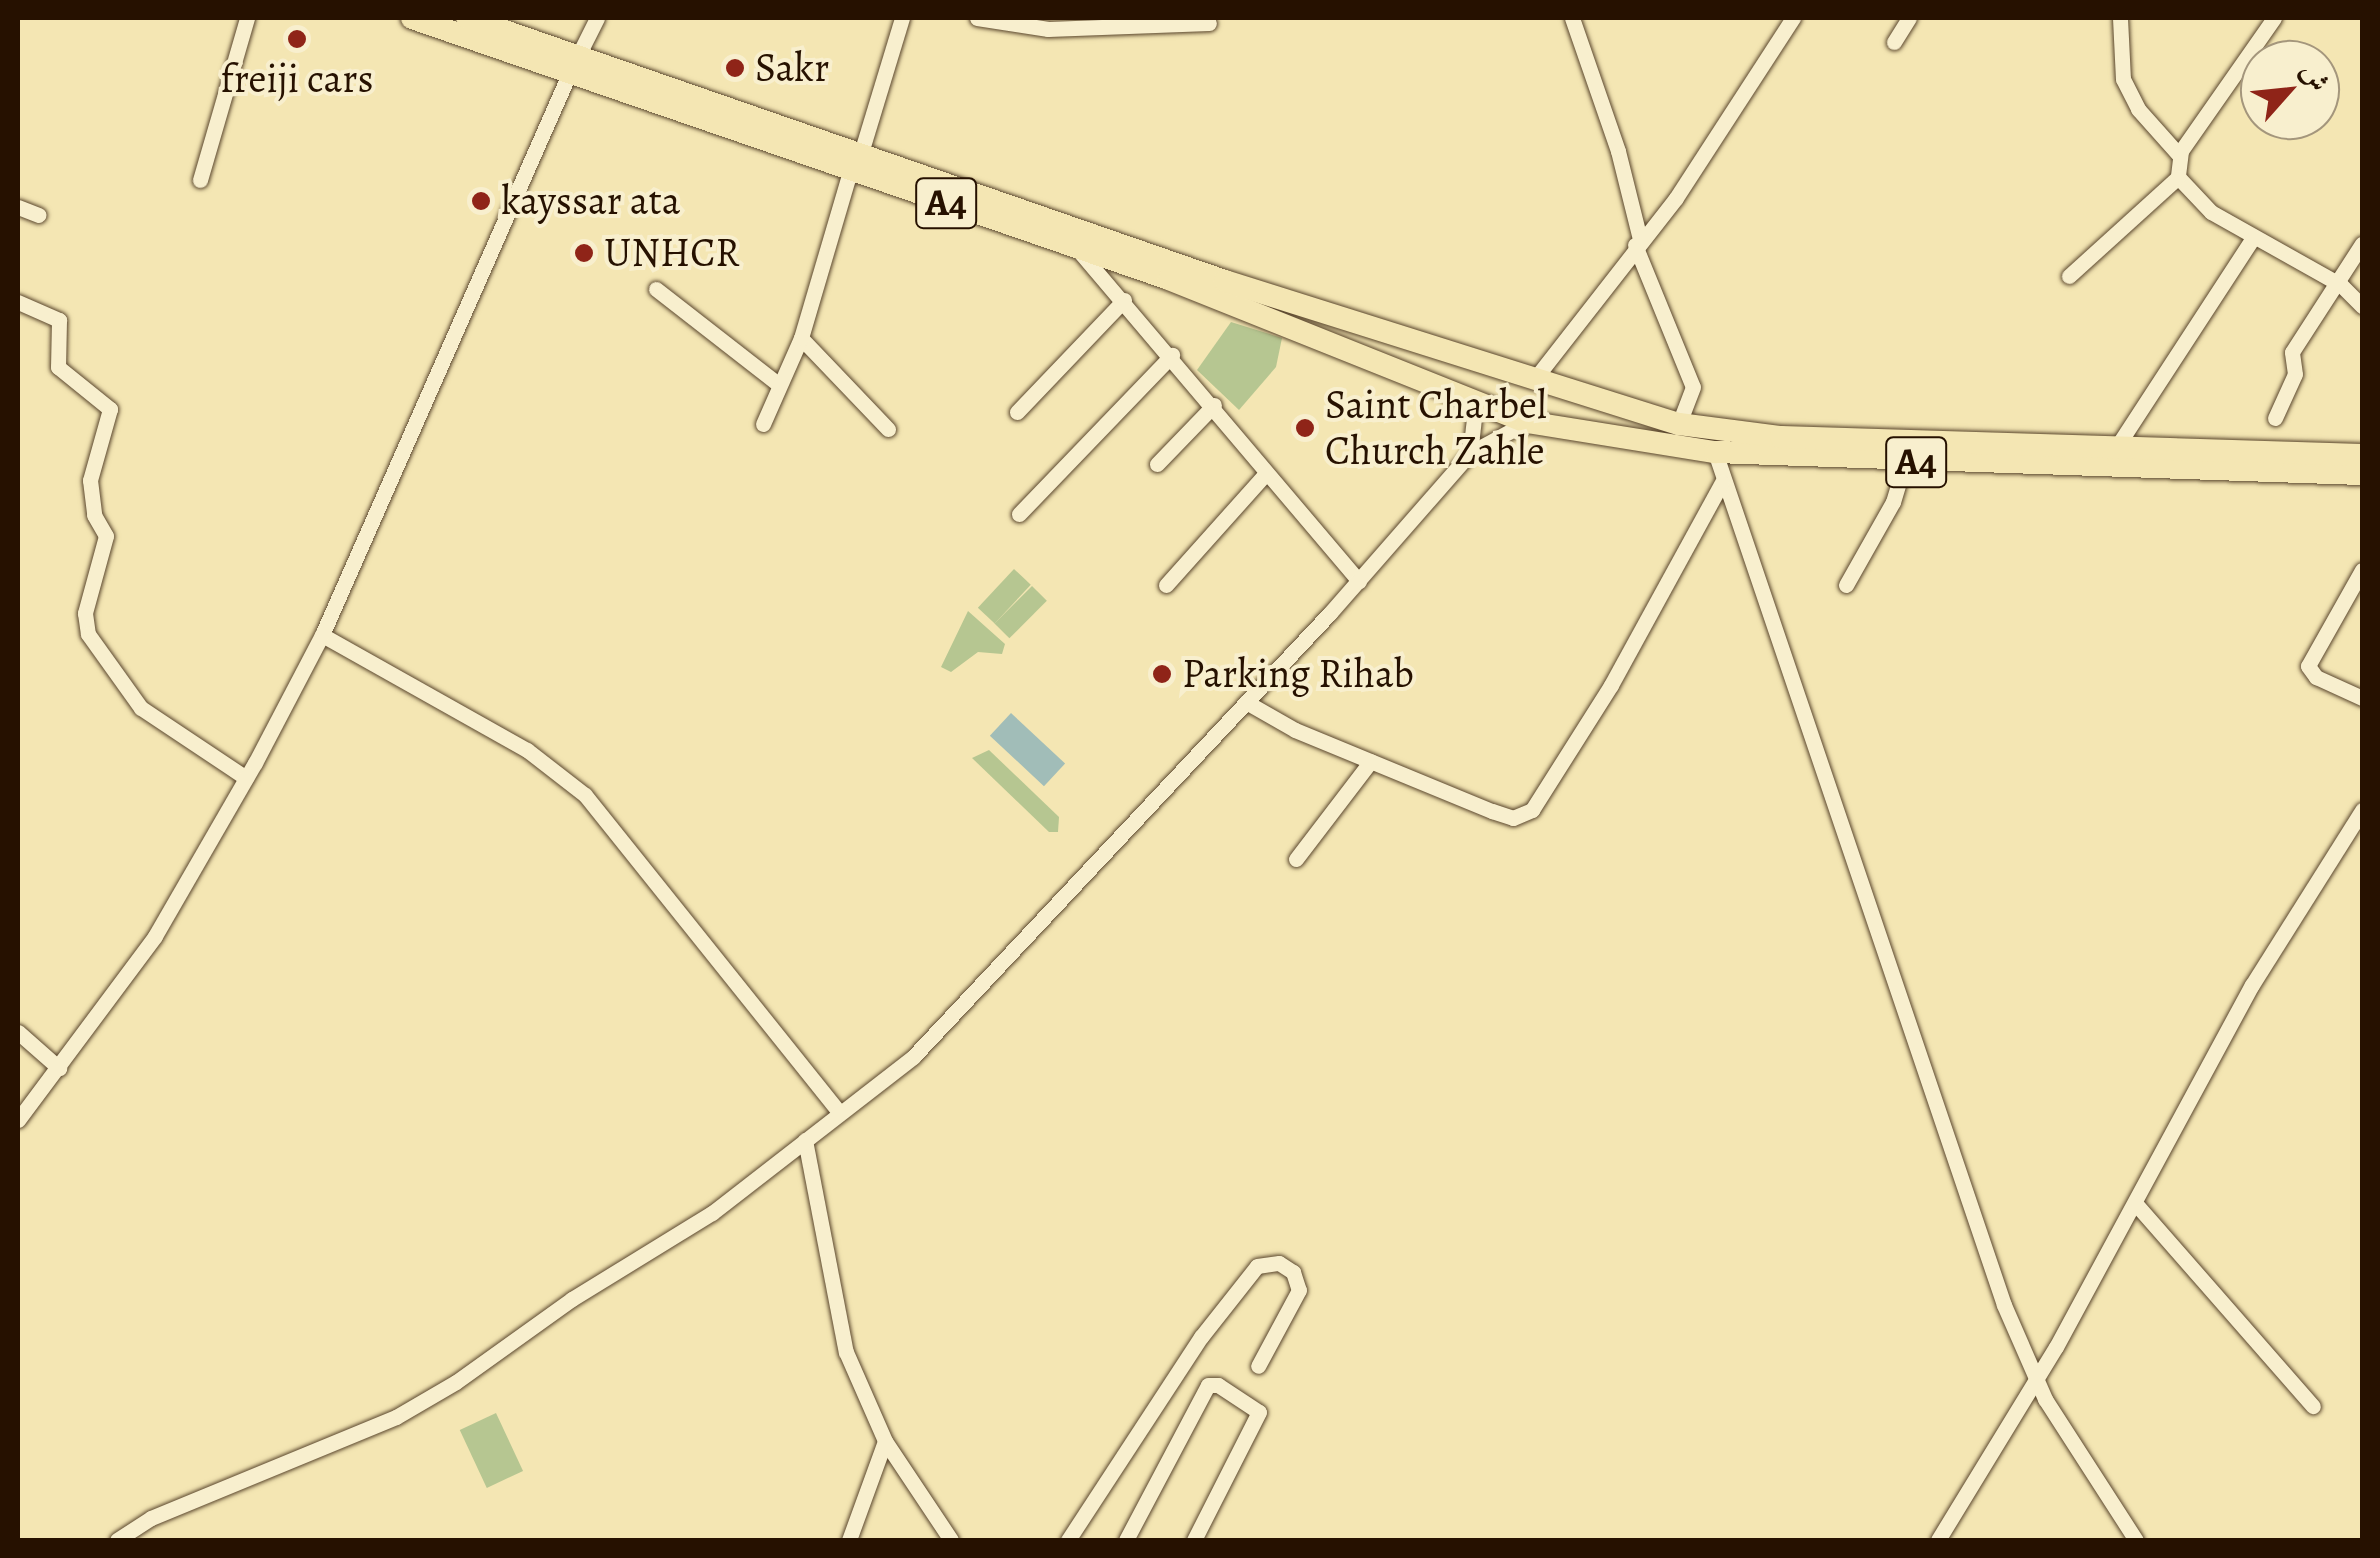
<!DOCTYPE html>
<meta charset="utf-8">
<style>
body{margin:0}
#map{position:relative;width:2380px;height:1558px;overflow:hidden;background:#f4e6b3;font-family:Alegreya,Amiri,serif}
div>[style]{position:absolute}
.green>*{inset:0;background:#b6c691;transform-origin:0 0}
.water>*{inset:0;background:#a1bdb8;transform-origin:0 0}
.roads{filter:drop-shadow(0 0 2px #5a462d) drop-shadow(0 0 2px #5a462d)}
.minor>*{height:15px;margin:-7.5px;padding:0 7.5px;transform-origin:7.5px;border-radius:7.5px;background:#f8efce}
.highway>*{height:22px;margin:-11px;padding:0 11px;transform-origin:11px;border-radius:11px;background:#f4e6b3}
.dots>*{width:28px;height:28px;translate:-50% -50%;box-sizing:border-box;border:5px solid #f8efce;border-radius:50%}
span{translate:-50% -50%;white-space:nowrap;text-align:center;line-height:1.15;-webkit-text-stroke:8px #f8efce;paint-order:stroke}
.shield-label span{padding:2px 8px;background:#f8efce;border:2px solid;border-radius:8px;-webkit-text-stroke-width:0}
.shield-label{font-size:38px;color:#261100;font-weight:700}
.poi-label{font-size:40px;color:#261100}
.left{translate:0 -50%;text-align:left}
.frame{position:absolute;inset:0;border:20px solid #261100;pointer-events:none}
.north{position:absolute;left:2240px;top:40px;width:100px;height:100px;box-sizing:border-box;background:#f8efce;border:2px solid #a4967c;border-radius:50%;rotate:63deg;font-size:28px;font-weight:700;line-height:40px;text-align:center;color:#261100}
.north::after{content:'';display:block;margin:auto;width:35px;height:45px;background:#8f2418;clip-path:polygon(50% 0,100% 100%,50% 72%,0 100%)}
</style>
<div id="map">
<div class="green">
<i style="clip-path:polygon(1231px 322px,1282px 338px,1276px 367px,1239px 410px,1197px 370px)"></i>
<i style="left:1014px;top:569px;width:23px;height:53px;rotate:43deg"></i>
<i style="left:1032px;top:586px;width:21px;height:53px;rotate:45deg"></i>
<i style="clip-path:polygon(968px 611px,1005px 644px,1002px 654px,978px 652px,951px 672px,941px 667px)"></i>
<i style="clip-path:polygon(989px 750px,1059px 817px,1058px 832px,1049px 832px,972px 758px)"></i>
<i style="left:496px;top:1413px;width:64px;height:40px;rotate:65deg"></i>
</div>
<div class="water">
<i style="left:1011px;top:713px;width:74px;height:31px;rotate:43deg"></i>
</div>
<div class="roads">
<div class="minor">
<i style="left:977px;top:18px;width:72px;rotate:8.8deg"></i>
<i style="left:1048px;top:29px;width:161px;rotate:-2.1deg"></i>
<i style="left:1572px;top:18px;width:141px;rotate:70.9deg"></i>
<i style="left:1618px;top:151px;width:91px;rotate:76deg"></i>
<i style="left:2120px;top:18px;width:61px;rotate:87.2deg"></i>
<i style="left:2123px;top:79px;width:34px;rotate:63deg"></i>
<i style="left:2138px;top:109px;width:62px;rotate:48.3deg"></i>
<i style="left:2274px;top:18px;width:162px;rotate:125deg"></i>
<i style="left:2181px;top:151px;width:26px;rotate:97deg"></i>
<i style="left:2178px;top:177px;width:48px;rotate:46.7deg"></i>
<i style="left:2211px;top:212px;width:149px;rotate:29.3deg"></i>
<i style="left:2341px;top:285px;width:30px;rotate:45deg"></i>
<i style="left:1894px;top:42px;width:28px;rotate:-58deg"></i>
<i style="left:579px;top:54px;width:40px;rotate:-63.4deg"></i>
<i style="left:861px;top:153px;width:141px;rotate:-73.1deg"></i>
<i style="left:200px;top:180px;width:169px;rotate:-73.8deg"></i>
<i style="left:18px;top:207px;width:22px;rotate:21deg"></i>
<i style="left:1635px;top:245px;width:153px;rotate:67.8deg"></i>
<i style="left:1693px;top:387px;width:40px;rotate:111deg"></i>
<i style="left:1079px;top:251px;width:433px;rotate:49.7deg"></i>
<i style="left:2069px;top:276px;width:147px;rotate:-42.2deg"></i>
<i style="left:656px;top:289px;width:155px;rotate:37.9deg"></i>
<i style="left:18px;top:302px;width:45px;rotate:23.7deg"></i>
<i style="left:59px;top:320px;width:47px;rotate:91.2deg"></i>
<i style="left:58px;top:367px;width:67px;rotate:38.9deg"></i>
<i style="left:110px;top:409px;width:74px;rotate:105.7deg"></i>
<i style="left:90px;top:480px;width:35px;rotate:83deg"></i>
<i style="left:94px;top:515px;width:24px;rotate:60deg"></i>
<i style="left:106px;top:536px;width:80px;rotate:105.3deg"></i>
<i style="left:85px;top:613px;width:21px;rotate:82deg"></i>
<i style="left:88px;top:634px;width:91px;rotate:54.4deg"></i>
<i style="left:141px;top:708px;width:126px;rotate:33.7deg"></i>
<i style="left:801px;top:338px;width:126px;rotate:46.3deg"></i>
<i style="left:1537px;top:376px;width:226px;rotate:-52deg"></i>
<i style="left:1676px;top:198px;width:215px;rotate:-57deg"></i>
<i style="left:1017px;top:412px;width:155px;rotate:-46.3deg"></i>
<i style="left:2275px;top:418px;width:48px;rotate:-65.6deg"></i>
<i style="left:2295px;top:374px;width:22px;rotate:-98deg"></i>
<i style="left:2292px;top:352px;width:129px;rotate:-57.1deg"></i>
<i style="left:763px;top:424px;width:94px;rotate:-66.2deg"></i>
<i style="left:801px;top:338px;width:174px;rotate:-73.6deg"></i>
<i style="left:2116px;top:448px;width:249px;rotate:-56.9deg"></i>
<i style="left:1715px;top:452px;width:901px;rotate:71.28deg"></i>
<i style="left:2004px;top:1305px;width:103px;rotate:66.4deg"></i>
<i style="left:2045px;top:1399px;width:168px;rotate:57.2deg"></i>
<i style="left:1470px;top:453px;width:52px;rotate:-83.4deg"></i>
<i style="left:1157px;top:464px;width:82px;rotate:-46deg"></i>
<i style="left:1019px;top:514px;width:221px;rotate:-46.1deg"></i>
<i style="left:2362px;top:570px;width:110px;rotate:119.4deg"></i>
<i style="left:2308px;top:666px;width:14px;rotate:54deg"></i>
<i style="left:2316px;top:677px;width:51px;rotate:24.5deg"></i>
<i style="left:1166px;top:585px;width:150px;rotate:-48.2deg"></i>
<i style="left:1846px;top:585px;width:95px;rotate:-60.5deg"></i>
<i style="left:1893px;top:502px;width:42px;rotate:-73.3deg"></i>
<i style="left:322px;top:635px;width:235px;rotate:29.3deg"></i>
<i style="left:527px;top:750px;width:73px;rotate:37.8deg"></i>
<i style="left:585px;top:795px;width:405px;rotate:51.3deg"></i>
<i style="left:1246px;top:702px;width:56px;rotate:29.7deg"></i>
<i style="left:1295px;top:730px;width:213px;rotate:22.4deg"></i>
<i style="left:1492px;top:811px;width:22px;rotate:18deg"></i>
<i style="left:1513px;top:818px;width:21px;rotate:-23deg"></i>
<i style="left:1532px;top:810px;width:148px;rotate:-57.7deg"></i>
<i style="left:1611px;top:685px;width:231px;rotate:-61.3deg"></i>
<i style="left:1296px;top:859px;width:123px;rotate:-52.6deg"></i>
<i style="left:18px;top:1032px;width:55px;rotate:41.3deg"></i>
<i style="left:18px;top:1120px;width:229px;rotate:-53.3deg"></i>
<i style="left:155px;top:936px;width:200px;rotate:-60deg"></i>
<i style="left:255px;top:763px;width:144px;rotate:-62.4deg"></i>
<i style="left:322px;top:635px;width:615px;rotate:-66.23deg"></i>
<i style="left:805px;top:1140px;width:216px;rotate:79.1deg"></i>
<i style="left:846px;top:1352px;width:97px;rotate:66.3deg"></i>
<i style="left:885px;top:1441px;width:119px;rotate:56.3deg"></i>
<i style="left:2135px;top:1203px;width:270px;rotate:48.8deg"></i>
<i style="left:117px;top:1540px;width:40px;rotate:-32.9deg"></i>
<i style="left:151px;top:1518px;width:265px;rotate:-22.4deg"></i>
<i style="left:396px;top:1417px;width:69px;rotate:-30.3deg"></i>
<i style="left:456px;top:1382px;width:143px;rotate:-35.6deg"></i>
<i style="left:572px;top:1299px;width:164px;rotate:-31.6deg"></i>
<i style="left:712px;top:1213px;width:254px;rotate:-37.8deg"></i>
<i style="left:913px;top:1057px;width:609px;rotate:-46.8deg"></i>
<i style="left:1330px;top:613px;width:213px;rotate:-48.8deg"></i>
<i style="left:1470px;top:453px;width:65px;rotate:-28.5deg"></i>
<i style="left:849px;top:1540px;width:105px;rotate:-70deg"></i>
<i style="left:1068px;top:1540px;width:243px;rotate:-56.8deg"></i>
<i style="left:1201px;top:1337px;width:90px;rotate:-51.7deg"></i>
<i style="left:1257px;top:1266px;width:22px;rotate:-8deg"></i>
<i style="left:1279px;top:1263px;width:17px;rotate:33deg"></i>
<i style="left:1293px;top:1272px;width:19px;rotate:72deg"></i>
<i style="left:1299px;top:1290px;width:86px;rotate:118.3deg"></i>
<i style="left:1126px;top:1540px;width:175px;rotate:-62.1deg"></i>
<i style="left:1208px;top:1385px;width:10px"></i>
<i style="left:1218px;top:1385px;width:49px;rotate:33.4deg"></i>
<i style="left:1259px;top:1412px;width:144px;rotate:116.9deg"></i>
<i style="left:1938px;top:1540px;width:226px;rotate:-58.6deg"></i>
<i style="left:2056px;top:1347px;width:412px;rotate:-61.6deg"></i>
<i style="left:2252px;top:985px;width:207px;rotate:-57.8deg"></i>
</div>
<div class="highway">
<i style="left:412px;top:18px;width:801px;rotate:19.02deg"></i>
<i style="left:1169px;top:279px;width:386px;rotate:21.8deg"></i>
<i style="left:1527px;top:422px;width:190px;rotate:9.1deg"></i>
<i style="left:1715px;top:452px;width:647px;rotate:1.95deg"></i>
<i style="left:467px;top:18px;width:802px;rotate:19.14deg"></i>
<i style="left:1225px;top:281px;width:476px;rotate:17.5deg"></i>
<i style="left:1679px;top:424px;width:103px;rotate:7.3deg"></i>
<i style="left:1781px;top:437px;width:581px;rotate:1.77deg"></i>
</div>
</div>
<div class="dots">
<i style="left:297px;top:39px;background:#8f2418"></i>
<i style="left:735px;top:68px;background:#8f2418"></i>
<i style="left:481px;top:201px;background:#8f2418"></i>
<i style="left:584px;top:253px;background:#8f2418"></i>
<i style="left:1305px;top:428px;background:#8f2418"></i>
<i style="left:1162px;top:674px;background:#8f2418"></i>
</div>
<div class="shield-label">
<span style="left:946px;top:203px">A4</span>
<span style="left:1916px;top:462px">A4</span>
</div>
<div class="poi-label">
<span class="left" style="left:755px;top:68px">Sakr</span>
<span style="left:297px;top:79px">freiji cars</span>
<span class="left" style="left:501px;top:201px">kayssar ata</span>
<span class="left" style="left:604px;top:253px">UNHCR</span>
<span class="left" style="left:1325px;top:428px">Saint Charbel<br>Church Zahle</span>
<span class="left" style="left:1182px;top:674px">Parking Rihab</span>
</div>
<div class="frame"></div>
<div class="north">ش</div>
</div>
